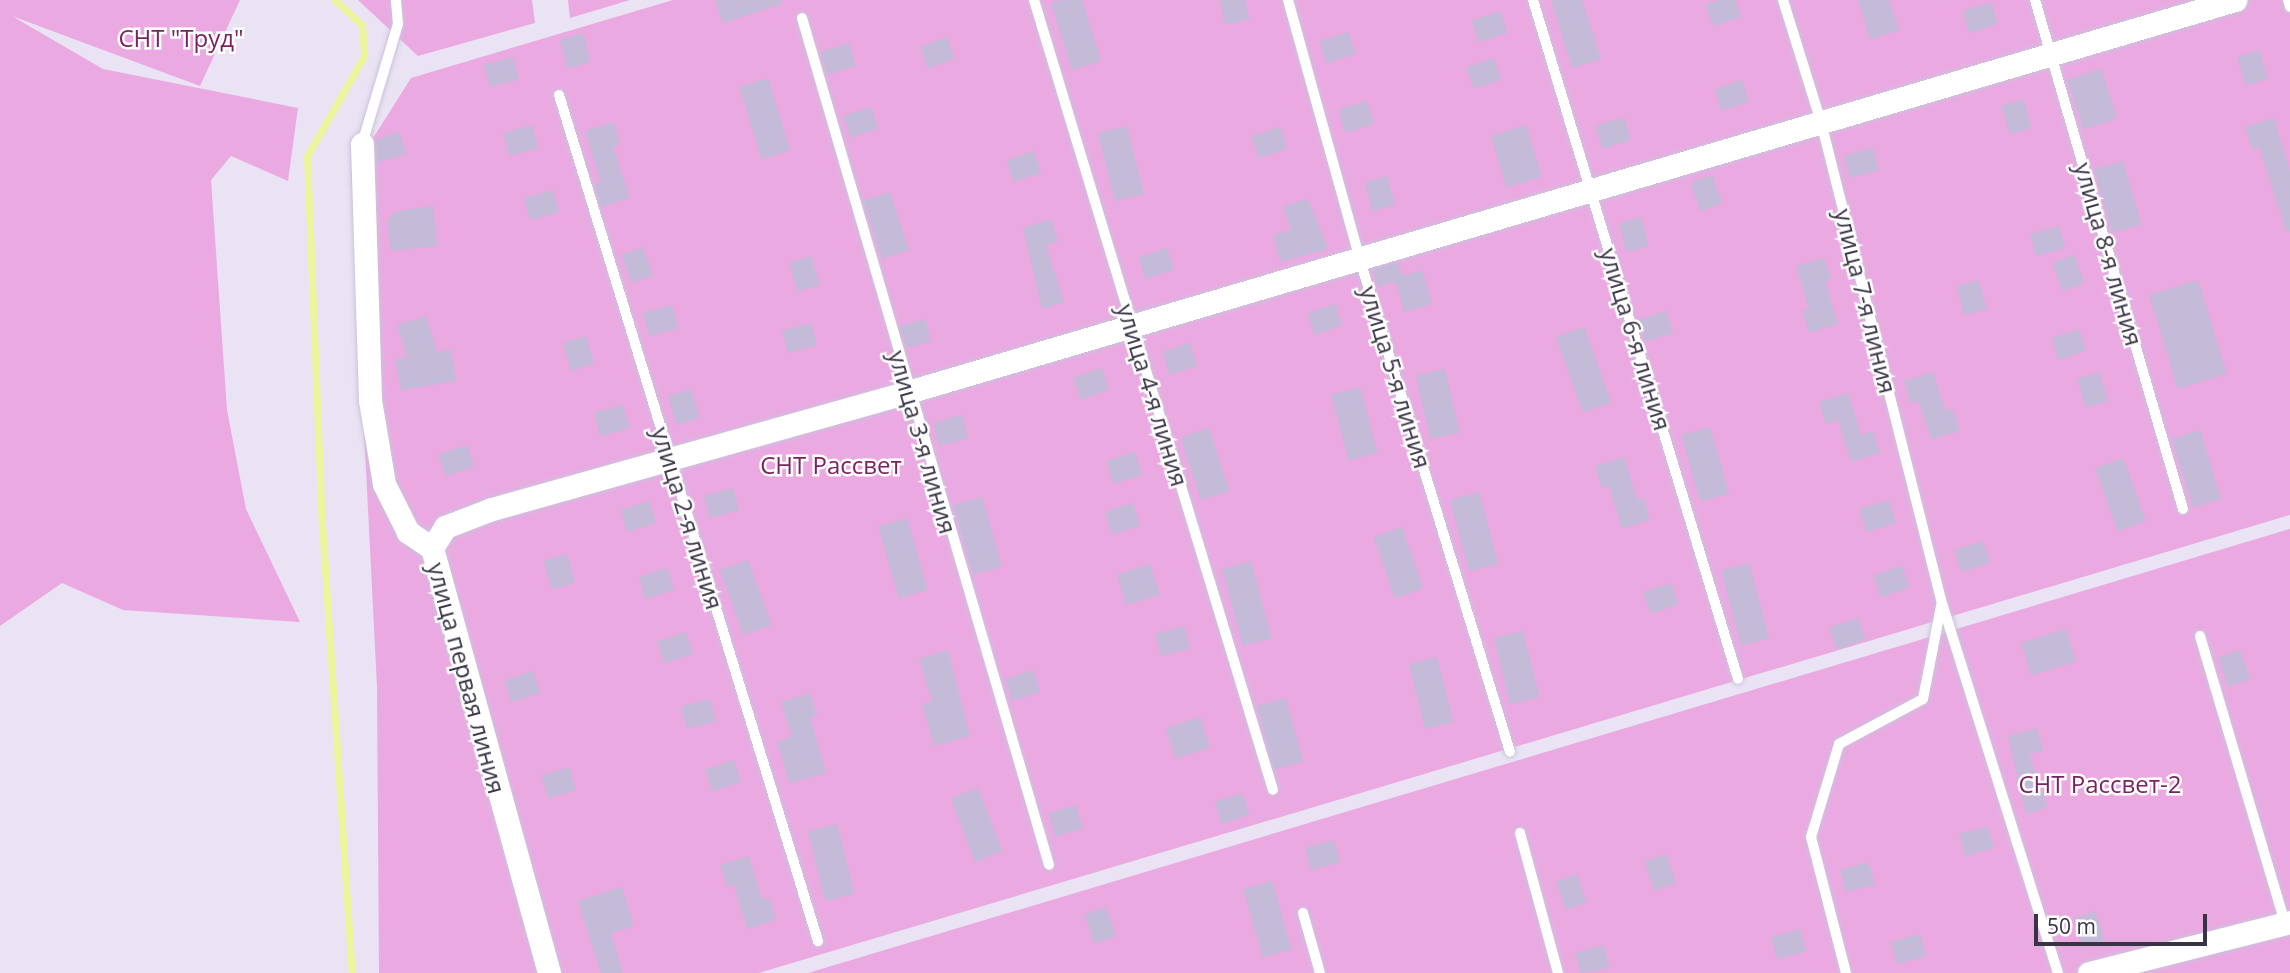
<!DOCTYPE html>
<meta charset="utf-8">
<style>
body{margin:0}
#map{position:relative;width:2290px;height:973px;overflow:hidden;background:#e9e3f3;font-family:"Open Sans",sans-serif}
div>[style]{position:absolute}
.green>*{inset:0;background:#eba9e2}
.stream>*{height:7px;margin:-3.5px;padding:0 3.5px;transform-origin:3.5px;border-radius:3.5px;background:#edf59a}
.building>*{inset:0;background:#c3bbd8;transform-origin:0 0}
.roads{filter:drop-shadow(0 0 2px #ccc2dd) drop-shadow(0 0 2px #ccc2dd)}
.service>*{height:10px;margin:-5px;padding:0 5px;transform-origin:5px;border-radius:5px;background:#fff}
.minor>*{height:23px;margin:-11.5px;padding:0 11.5px;transform-origin:11.5px;border-radius:11.5px;background:#fff}
span{translate:-50% -50%;white-space:nowrap;text-align:center;line-height:1.15;-webkit-text-stroke:5px #fff;paint-order:stroke}
.park-label{font-size:24px;color:#7b2361}
.street-label{font-size:24px;color:#383345}
.scale{position:absolute;left:2034px;top:914px;width:173px;height:32px;box-sizing:border-box;border:4px solid #383345;border-top:0;padding-left:9px;font-size:21px;line-height:24px;white-space:nowrap;color:#383345;-webkit-text-stroke:5px #fff;paint-order:stroke}
</style>
<div id="map">
<div class="green">
<i style="clip-path:polygon(0 0,240px 0,200px 86px,12px 16px,103px 69px,298px 108px,288px 181px,231px 156px,211px 180px,227px 410px,246px 509px,300px 622px,123px 610px,62px 583px,0 626px)"></i>
<i style="clip-path:polygon(358px 0,532px 0,535px 23px,418px 56px)"></i>
<i style="clip-path:polygon(568px 0,630px 0,570px 18px)"></i>
<i style="clip-path:polygon(673px 0,2290px 0,2290px 515px,759px 973px,379px 973px,377px 687px,351px 173px,411px 78px)"></i>
<i style="clip-path:polygon(2290px 529px,2290px 973px,808px 973px)"></i>
</div>
<div class="stream">
<i style="left:335px;top:0;width:37px;rotate:43deg"></i>
<i style="left:362px;top:25px;width:31px;rotate:86deg"></i>
<i style="left:364px;top:56px;width:115px;rotate:119.7deg"></i>
<i style="left:307px;top:156px;width:368px;rotate:87.7deg"></i>
<i style="left:322px;top:524px;width:450px;rotate:86.2deg"></i>
</div>
<div class="building">
<i style="clip-path:polygon(715px 0,782px 0,782px 4px,723px 23px)"></i>
<i style="clip-path:polygon(1062px 0,1082px 0,1101px 61px,1072px 70px,1051px 3px)"></i>
<i style="clip-path:polygon(1220px 0,1245px 0,1249px 19px,1225px 25px)"></i>
<i style="clip-path:polygon(1551px 0,1582px 0,1601px 59px,1572px 68px)"></i>
<i style="clip-path:polygon(1719px 0,1736px 0,1741px 17px,1713px 26px,1705px 4px)"></i>
<i style="clip-path:polygon(1858px 0,1889px 0,1899px 30px,1870px 39px)"></i>
<i style="left:1991px;top:2px;width:23px;height:30px;rotate:72deg"></i>
<i style="left:1500px;top:11px;width:23px;height:30px;rotate:72deg"></i>
<i style="left:1348px;top:32px;width:23px;height:30px;rotate:72deg"></i>
<i style="left:583px;top:33px;width:30px;height:24px;rotate:75deg"></i>
<i style="left:947px;top:37px;width:23px;height:29px;rotate:70deg"></i>
<i style="left:849px;top:43px;width:24px;height:30px;rotate:73deg"></i>
<i style="left:2259px;top:50px;width:30px;height:23px;rotate:73deg"></i>
<i style="left:513px;top:57px;width:23px;height:30px;rotate:75deg"></i>
<i style="left:1494px;top:58px;width:23px;height:29px;rotate:72deg"></i>
<i style="left:2101px;top:69px;width:52px;height:35px;rotate:72deg"></i>
<i style="left:768px;top:78px;width:76px;height:30px;rotate:73deg"></i>
<i style="left:1742px;top:80px;width:23px;height:29px;rotate:72deg"></i>
<i style="left:2023px;top:99px;width:30px;height:23px;rotate:73deg"></i>
<i style="left:1367px;top:101px;width:24px;height:30px;rotate:73deg"></i>
<i style="left:871px;top:107px;width:23px;height:29px;rotate:72deg"></i>
<i style="left:1624px;top:117px;width:24px;height:30px;rotate:73deg"></i>
<i style="clip-path:polygon(2274px 118px,2290px 171px,2290px 231px,2286px 231px,2259px 147px,2252px 149px,2245px 127px)"></i>
<i style="clip-path:polygon(614px 122px,620px 144px,613px 147px,630px 198px,601px 207px,595px 184px,601px 182px,585px 131px)"></i>
<i style="left:532px;top:125px;width:24px;height:30px;rotate:75deg"></i>
<i style="left:1526px;top:125px;width:54px;height:37px;rotate:73deg"></i>
<i style="left:1127px;top:126px;width:70px;height:30px;rotate:76deg"></i>
<i style="left:1280px;top:127px;width:23px;height:30px;rotate:72deg"></i>
<i style="clip-path:polygon(399px 132px,406px 154px,377px 163px,375px 140px)"></i>
<i style="left:1873px;top:148px;width:23px;height:30px;rotate:75deg"></i>
<i style="left:1034px;top:151px;width:23px;height:29px;rotate:72deg"></i>
<i style="left:2123px;top:161px;width:66px;height:30px;rotate:74deg"></i>
<i style="left:1712px;top:175px;width:30px;height:23px;rotate:70deg"></i>
<i style="left:1387px;top:176px;width:30px;height:23px;rotate:75deg"></i>
<i style="left:553px;top:190px;width:23px;height:30px;rotate:75deg"></i>
<i style="left:890px;top:192px;width:61px;height:28px;rotate:72deg"></i>
<i style="clip-path:polygon(1308px 199px,1328px 249px,1280px 262px,1273px 235px,1291px 230px,1283px 206px)"></i>
<i style="clip-path:polygon(433px 206px,437px 246px,391px 251px,387px 221px,396px 211px)"></i>
<i style="left:1641px;top:217px;width:30px;height:23px;rotate:75deg"></i>
<i style="clip-path:polygon(1051px 219px,1058px 241px,1046px 245px,1064px 302px,1042px 309px,1023px 228px)"></i>
<i style="left:2059px;top:226px;width:23px;height:30px;rotate:75deg"></i>
<i style="left:643px;top:247px;width:30px;height:23px;rotate:70deg"></i>
<i style="left:1167px;top:248px;width:23px;height:30px;rotate:72deg"></i>
<i style="left:2074px;top:255px;width:30px;height:23px;rotate:70deg"></i>
<i style="left:811px;top:256px;width:30px;height:23px;rotate:73deg"></i>
<i style="clip-path:polygon(1824px 258px,1831px 280px,1825px 282px,1838px 324px,1809px 333px,1802px 311px,1809px 309px,1796px 266px)"></i>
<i style="clip-path:polygon(1398px 262px,1402px 276px,1422px 270px,1432px 304px,1404px 312px,1396px 282px,1378px 287px,1373px 269px)"></i>
<i style="left:1978px;top:280px;width:30px;height:23px;rotate:73deg"></i>
<i style="left:2198px;top:280px;width:98px;height:51px;rotate:73deg"></i>
<i style="left:1335px;top:304px;width:23px;height:29px;rotate:72deg"></i>
<i style="left:672px;top:305px;width:24px;height:30px;rotate:75deg"></i>
<i style="left:1666px;top:311px;width:23px;height:29px;rotate:72deg"></i>
<i style="clip-path:polygon(426px 316px,437px 352px,451px 349px,456px 381px,401px 390px,395px 359px,407px 357px,397px 325px)"></i>
<i style="left:925px;top:319px;width:23px;height:26px;rotate:75deg"></i>
<i style="left:811px;top:323px;width:23px;height:30px;rotate:75deg"></i>
<i style="left:1584px;top:327px;width:80px;height:30px;rotate:70deg"></i>
<i style="left:2079px;top:329px;width:23px;height:29px;rotate:72deg"></i>
<i style="left:586px;top:336px;width:29px;height:24px;rotate:74deg"></i>
<i style="left:1190px;top:343px;width:24px;height:29px;rotate:73deg"></i>
<i style="left:1102px;top:368px;width:23px;height:30px;rotate:72deg"></i>
<i style="left:1445px;top:369px;width:65px;height:30px;rotate:77deg"></i>
<i style="clip-path:polygon(1933px 372px,1945px 411px,1952px 408px,1960px 431px,1931px 439px,1918px 401px,1911px 403px,1904px 381px)"></i>
<i style="left:2099px;top:372px;width:30px;height:23px;rotate:73deg"></i>
<i style="left:1360px;top:387px;width:68px;height:30px;rotate:75deg"></i>
<i style="left:691px;top:389px;width:30px;height:24px;rotate:73deg"></i>
<i style="clip-path:polygon(1848px 393px,1861px 435px,1873px 431px,1880px 453px,1851px 462px,1838px 420px,1826px 424px,1819px 402px)"></i>
<i style="left:623px;top:405px;width:24px;height:30px;rotate:75deg"></i>
<i style="left:962px;top:415px;width:24px;height:30px;rotate:75deg"></i>
<i style="left:1710px;top:427px;width:69px;height:30px;rotate:74deg"></i>
<i style="left:1209px;top:428px;width:66px;height:30px;rotate:72deg"></i>
<i style="left:2200px;top:430px;width:72px;height:29px;rotate:73deg"></i>
<i style="left:467px;top:445px;width:23px;height:30px;rotate:72deg"></i>
<i style="left:1135px;top:452px;width:24px;height:30px;rotate:73deg"></i>
<i style="clip-path:polygon(1624px 457px,1637px 500px,1644px 498px,1650px 520px,1622px 529px,1609px 486px,1602px 488px,1595px 466px)"></i>
<i style="left:2123px;top:458px;width:67px;height:30px;rotate:70deg"></i>
<i style="left:733px;top:488px;width:23px;height:30px;rotate:75deg"></i>
<i style="left:1479px;top:492px;width:74px;height:30px;rotate:75deg"></i>
<i style="left:982px;top:497px;width:72px;height:30px;rotate:74deg"></i>
<i style="left:1889px;top:500px;width:24px;height:31px;rotate:73deg"></i>
<i style="left:649px;top:501px;width:23px;height:30px;rotate:72deg"></i>
<i style="left:1133px;top:503px;width:24px;height:29px;rotate:73deg"></i>
<i style="left:907px;top:518px;width:75px;height:30px;rotate:74deg"></i>
<i style="left:1402px;top:527px;width:65px;height:30px;rotate:71deg"></i>
<i style="left:1983px;top:541px;width:23px;height:30px;rotate:72deg"></i>
<i style="left:567px;top:554px;width:30px;height:24px;rotate:75deg"></i>
<i style="left:748px;top:560px;width:69px;height:30px;rotate:70deg"></i>
<i style="left:1251px;top:561px;width:80px;height:30px;rotate:75deg"></i>
<i style="left:1749px;top:563px;width:78px;height:29px;rotate:75deg"></i>
<i style="left:1150px;top:564px;width:32px;height:35px;rotate:72deg"></i>
<i style="left:1902px;top:566px;width:23px;height:30px;rotate:72deg"></i>
<i style="left:667px;top:568px;width:23px;height:30px;rotate:72deg"></i>
<i style="left:1671px;top:583px;width:23px;height:29px;rotate:72deg"></i>
<i style="left:1858px;top:618px;width:23px;height:30px;rotate:72deg"></i>
<i style="left:1184px;top:626px;width:23px;height:30px;rotate:75deg"></i>
<i style="left:2066px;top:629px;width:34px;height:47px;rotate:73deg"></i>
<i style="left:1523px;top:631px;width:68px;height:30px;rotate:76deg"></i>
<i style="left:686px;top:632px;width:23px;height:30px;rotate:72deg"></i>
<i style="clip-path:polygon(948px 650px,970px 736px,934px 746px,922px 704px,932px 701px,919px 659px)"></i>
<i style="left:2240px;top:650px;width:31px;height:23px;rotate:71deg"></i>
<i style="left:1437px;top:657px;width:67px;height:29px;rotate:76deg"></i>
<i style="left:1033px;top:670px;width:23px;height:29px;rotate:72deg"></i>
<i style="left:533px;top:671px;width:23px;height:30px;rotate:72deg"></i>
<i style="clip-path:polygon(810px 693px,817px 715px,810px 718px,826px 773px,789px 783px,777px 741px,792px 737px,781px 702px)"></i>
<i style="left:1286px;top:698px;width:66px;height:30px;rotate:75deg"></i>
<i style="left:710px;top:699px;width:23px;height:30px;rotate:75deg"></i>
<i style="left:1200px;top:717px;width:32px;height:36px;rotate:72deg"></i>
<i style="clip-path:polygon(2037px 728px,2043px 751px,2029px 754px,2048px 807px,2026px 814px,2008px 736px)"></i>
<i style="left:734px;top:760px;width:23px;height:30px;rotate:72deg"></i>
<i style="left:569px;top:767px;width:24px;height:29px;rotate:73deg"></i>
<i style="left:978px;top:788px;width:68px;height:29px;rotate:69deg"></i>
<i style="left:1242px;top:793px;width:23px;height:29px;rotate:72deg"></i>
<i style="left:1076px;top:805px;width:24px;height:29px;rotate:73deg"></i>
<i style="left:837px;top:824px;width:72px;height:30px;rotate:76deg"></i>
<i style="left:1988px;top:826px;width:23px;height:30px;rotate:75deg"></i>
<i style="left:1334px;top:840px;width:23px;height:30px;rotate:75deg"></i>
<i style="left:1666px;top:854px;width:31px;height:23px;rotate:71deg"></i>
<i style="clip-path:polygon(749px 856px,762px 900px,769px 897px,776px 920px,747px 929px,734px 885px,727px 887px,720px 865px)"></i>
<i style="left:1869px;top:862px;width:23px;height:30px;rotate:75deg"></i>
<i style="left:1576px;top:874px;width:30px;height:22px;rotate:69deg"></i>
<i style="left:1272px;top:881px;width:71px;height:30px;rotate:74deg"></i>
<i style="clip-path:polygon(622px 887px,634px 926px,611px 933px,623px 973px,601px 973px,578px 901px)"></i>
<i style="left:1106px;top:907px;width:31px;height:23px;rotate:71deg"></i>
<i style="left:2095px;top:911px;width:31px;height:23px;rotate:71deg"></i>
<i style="left:1800px;top:929px;width:23px;height:30px;rotate:75deg"></i>
<i style="left:1920px;top:934px;width:23px;height:30px;rotate:75deg"></i>
<i style="clip-path:polygon(1604px 945px,1609px 968px,1580px 973px,1575px 953px)"></i>
</div>
<div class="roads">
<div class="service">
<i style="left:1034px;top:0;width:825px;rotate:73.17deg"></i>
<i style="left:1288px;top:0;width:270px;rotate:74.5deg"></i>
<i style="left:1360px;top:260px;width:514px;rotate:73.04deg"></i>
<i style="left:1533px;top:0;width:709px;rotate:73.2deg"></i>
<i style="left:1783px;top:0;width:128px;rotate:72.7deg"></i>
<i style="left:1821px;top:122px;width:496px;rotate:75.9deg"></i>
<i style="left:1942px;top:603px;width:388px;rotate:72.6deg"></i>
<i style="left:2035px;top:0;width:530px;rotate:73.79deg"></i>
<i style="left:2288px;top:0;width:7px;rotate:74deg"></i>
<i style="left:802px;top:18px;width:882px;rotate:73.74deg"></i>
<i style="left:559px;top:95px;width:885px;rotate:72.98deg"></i>
<i style="left:362px;top:144px;width:125px;rotate:-73.3deg"></i>
<i style="left:398px;top:24px;width:24px;rotate:-95deg"></i>
<i style="left:2200px;top:636px;width:299px;rotate:73.5deg"></i>
<i style="left:1520px;top:833px;width:145px;rotate:74.8deg"></i>
<i style="left:1303px;top:913px;width:62px;rotate:74.2deg"></i>
<i style="left:1846px;top:973px;width:140px;rotate:-104.4deg"></i>
<i style="left:1811px;top:837px;width:97px;rotate:-73.2deg"></i>
<i style="left:1839px;top:744px;width:95px;rotate:-28.2deg"></i>
<i style="left:1923px;top:699px;width:95px;rotate:-79deg"></i>
</div>
<div class="minor">
<i style="left:362px;top:144px;width:256px;rotate:88.2deg"></i>
<i style="left:370px;top:400px;width:85px;rotate:80.5deg"></i>
<i style="left:384px;top:484px;width:54px;rotate:63.4deg"></i>
<i style="left:408px;top:532px;width:29px;rotate:34deg"></i>
<i style="left:432px;top:548px;width:441px;rotate:74.6deg"></i>
<i style="left:432px;top:548px;width:25px;rotate:-58deg"></i>
<i style="left:445px;top:527px;width:50px;rotate:-21deg"></i>
<i style="left:492px;top:509px;width:432px;rotate:-15.7deg"></i>
<i style="left:908px;top:392px;width:1384px;rotate:-16.46deg"></i>
<i style="left:2089px;top:973px;width:207px;rotate:-14.2deg"></i>
</div>
</div>
<div class="park-label">
<span style="left:181px;top:38px">СНТ "Труд"</span>
<span style="left:831px;top:465px">СНТ Рассвет</span>
<span style="left:2100px;top:784px">СНТ Рассвет-2</span>
</div>
<div class="street-label">
<span style="left:2109px;top:254px;rotate:74deg">улица 8-я линия</span>
<span style="left:1866px;top:301px;rotate:76deg">улица 7-я линия</span>
<span style="left:1636px;top:339px;rotate:73deg">улица 6-я линия</span>
<span style="left:1396px;top:377px;rotate:73deg">улица 5-я линия</span>
<span style="left:1153px;top:395px;rotate:73deg">улица 4-я линия</span>
<span style="left:923px;top:442px;rotate:74deg">улица 3-я линия</span>
<span style="left:688px;top:518px;rotate:73deg">улица 2-я линия</span>
<span style="left:467px;top:678px;rotate:75deg">улица первая линия</span>
</div>
<div class="scale">50 m</div>
</div>
